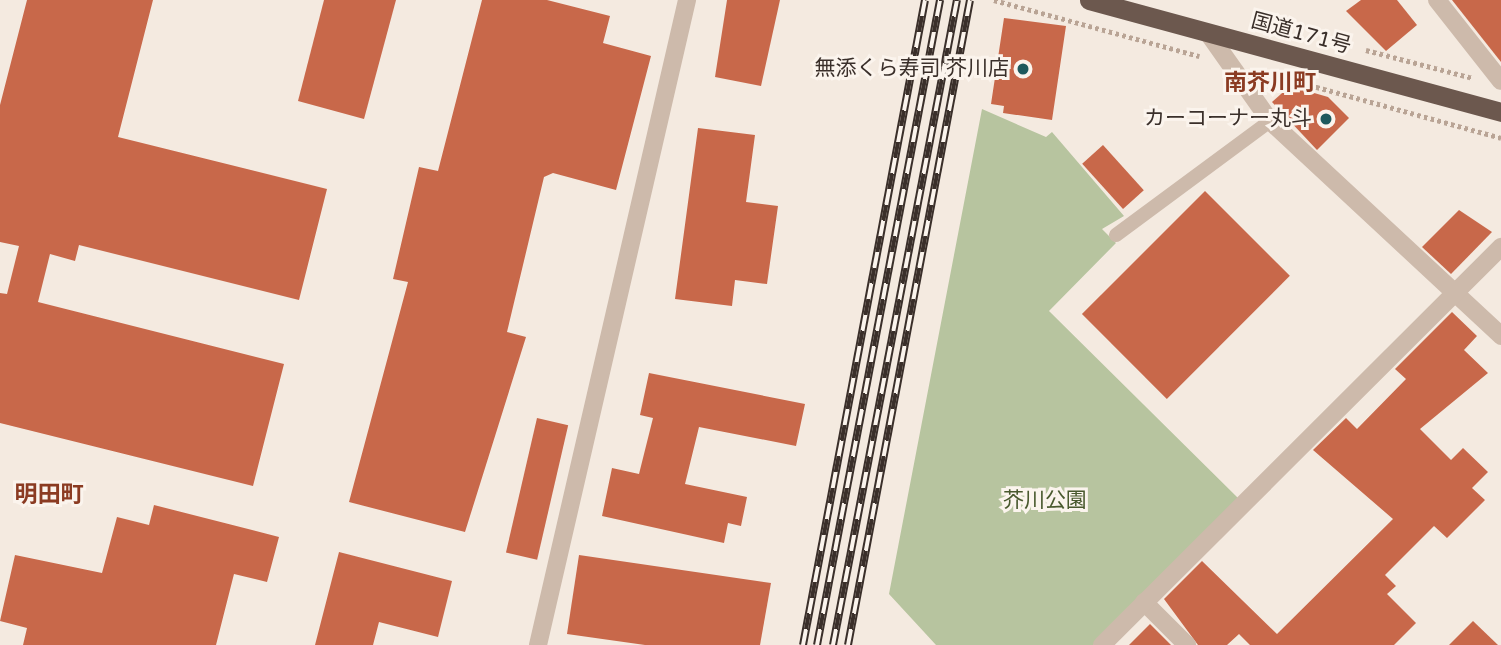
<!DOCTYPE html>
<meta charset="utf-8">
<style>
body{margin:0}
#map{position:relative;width:1501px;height:645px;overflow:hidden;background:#f4eae0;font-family:"Varela Round","Noto Sans JP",sans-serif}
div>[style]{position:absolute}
.green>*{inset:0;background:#b7c49f}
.building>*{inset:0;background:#c8684a;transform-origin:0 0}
.path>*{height:4.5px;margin-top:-2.25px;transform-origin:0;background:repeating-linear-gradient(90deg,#b9a495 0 3.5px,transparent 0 7px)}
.service>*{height:14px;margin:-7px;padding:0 7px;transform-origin:7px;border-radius:7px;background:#cdbaab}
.minor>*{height:18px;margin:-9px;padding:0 9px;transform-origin:9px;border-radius:9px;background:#cdbaab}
.tertiary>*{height:18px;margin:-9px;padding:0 9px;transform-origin:9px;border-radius:9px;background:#cdbaab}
.trunk>*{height:19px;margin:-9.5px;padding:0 9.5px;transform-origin:9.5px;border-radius:9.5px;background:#6c584e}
.rail>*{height:8px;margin-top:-4px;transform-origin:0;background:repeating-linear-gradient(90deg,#fbf4ed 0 16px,#3a2f2a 0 32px);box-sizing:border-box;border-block:2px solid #3a2f2a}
.dots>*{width:19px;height:19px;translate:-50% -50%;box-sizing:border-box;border:4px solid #fbf4ed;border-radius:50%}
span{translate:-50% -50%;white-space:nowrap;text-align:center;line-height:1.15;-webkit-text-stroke:6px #fbf4ed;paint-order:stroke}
.street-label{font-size:21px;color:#3a2f2a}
.poi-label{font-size:21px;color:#3a2f2a}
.right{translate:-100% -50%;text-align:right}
.park-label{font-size:21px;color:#49592e}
.neighbourhood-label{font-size:23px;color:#8b3b22;font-weight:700}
</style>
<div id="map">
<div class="green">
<i style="clip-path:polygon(982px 109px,1046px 137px,1052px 132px,1124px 216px,1102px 229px,1116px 243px,1049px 311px,1238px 498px,1093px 645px,936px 645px,889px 594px)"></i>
</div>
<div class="building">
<i style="clip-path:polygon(27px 0,153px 0,118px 137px,327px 189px,299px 300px,79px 245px,75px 261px,50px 254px,38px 302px,284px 364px,253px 486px,0 423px,0 293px,7px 294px,19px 246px,0 242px,0 105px)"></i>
<i style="clip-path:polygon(324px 0,396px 0,364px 119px,298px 101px)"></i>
<i style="clip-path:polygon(482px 0,547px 0,610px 16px,603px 43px,651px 56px,616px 190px,553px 173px,544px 177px,507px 332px,526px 337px,465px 532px,349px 502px,408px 282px,393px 279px,419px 167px,438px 171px)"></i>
<i style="clip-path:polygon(727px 0,780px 0,761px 86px,715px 77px)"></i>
<i style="clip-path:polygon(1361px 0,1397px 0,1417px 25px,1386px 51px,1346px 11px)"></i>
<i style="clip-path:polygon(1452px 0,1501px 0,1501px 62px,1482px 38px)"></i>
<i style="clip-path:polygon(1004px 18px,1066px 26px,1052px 120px,1003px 113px,1004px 106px,991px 104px)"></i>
<i style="clip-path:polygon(1290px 86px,1328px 97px,1349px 118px,1317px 150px,1272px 102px)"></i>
<i style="clip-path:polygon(698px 128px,755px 135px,746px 202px,778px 206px,767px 284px,735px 280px,732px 306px,675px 299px)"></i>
<i style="left:1103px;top:145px;width:61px;height:28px;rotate:48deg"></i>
<i style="left:1205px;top:191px;width:120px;height:174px;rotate:45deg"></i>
<i style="clip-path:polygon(1459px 210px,1492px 232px,1451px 274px,1422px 247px)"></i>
<i style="clip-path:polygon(1452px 312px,1477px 336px,1464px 350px,1488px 373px,1420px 429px,1451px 460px,1463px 448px,1488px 472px,1472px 488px,1485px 500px,1447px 538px,1434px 526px,1385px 575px,1396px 586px,1387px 594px,1416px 623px,1394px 645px,1250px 645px,1239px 634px,1227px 645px,1198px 645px,1164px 599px,1202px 561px,1277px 634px,1393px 519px,1313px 450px,1346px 418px,1357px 429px,1406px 379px,1395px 369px)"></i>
<i style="clip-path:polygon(649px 373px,805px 404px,796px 446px,699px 427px,685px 484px,747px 497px,741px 526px,728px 523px,724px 543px,602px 516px,612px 468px,639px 474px,653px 418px,640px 415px)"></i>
<i style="left:537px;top:418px;width:32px;height:138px;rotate:13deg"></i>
<i style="clip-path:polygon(154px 505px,279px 537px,267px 582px,234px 574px,216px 645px,23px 645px,27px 628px,0 621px,15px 555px,102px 573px,117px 517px,149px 525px)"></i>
<i style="clip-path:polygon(339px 552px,452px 581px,438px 637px,379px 622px,373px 645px,315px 645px)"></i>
<i style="clip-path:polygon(579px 555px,771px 583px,760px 645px,645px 645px,567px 634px)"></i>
<i style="clip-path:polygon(1473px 621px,1498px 645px,1449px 645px)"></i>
<i style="clip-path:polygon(1150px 624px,1171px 645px,1129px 645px)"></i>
</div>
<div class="path">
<i style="left:994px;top:0;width:213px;rotate:15.3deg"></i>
<i style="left:1366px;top:50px;width:111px;rotate:14.7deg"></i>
<i style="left:1262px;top:72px;width:248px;rotate:15.4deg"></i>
</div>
<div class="service">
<i style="left:1116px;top:235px;width:192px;rotate:-36.5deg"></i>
</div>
<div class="minor">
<i style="left:1437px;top:0;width:103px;rotate:51.7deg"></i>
<i style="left:1208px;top:33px;width:108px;rotate:54.8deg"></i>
<i style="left:1270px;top:121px;width:316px;rotate:42.9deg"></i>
<i style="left:1144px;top:602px;width:61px;rotate:45deg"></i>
<i style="left:1102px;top:645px;width:564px;rotate:-44.93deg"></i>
</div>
<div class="tertiary">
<i style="left:538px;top:645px;width:662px;rotate:-76.99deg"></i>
</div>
<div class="trunk">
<i style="left:1089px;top:0;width:427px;rotate:15.2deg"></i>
</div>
<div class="rail">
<i style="left:803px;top:645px;width:656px;rotate:-79.29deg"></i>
<i style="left:817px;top:645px;width:657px;rotate:-79.2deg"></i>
<i style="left:833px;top:645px;width:657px;rotate:-79.12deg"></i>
<i style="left:848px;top:645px;width:656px;rotate:-79.29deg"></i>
</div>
<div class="dots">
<i style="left:1023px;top:69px;background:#1f595d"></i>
<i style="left:1326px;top:119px;background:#1f595d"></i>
</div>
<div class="street-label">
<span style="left:1301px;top:34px;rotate:15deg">国道171号</span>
</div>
<div class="poi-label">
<span class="right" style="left:1009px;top:69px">無添くら寿司 芥川店</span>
<span class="right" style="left:1312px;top:119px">カーコーナー丸斗</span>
</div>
<div class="park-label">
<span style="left:1045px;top:501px">芥川公園</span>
</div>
<div class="neighbourhood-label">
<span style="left:1270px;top:83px">南芥川町</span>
<span style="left:49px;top:495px">明田町</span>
</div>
</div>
